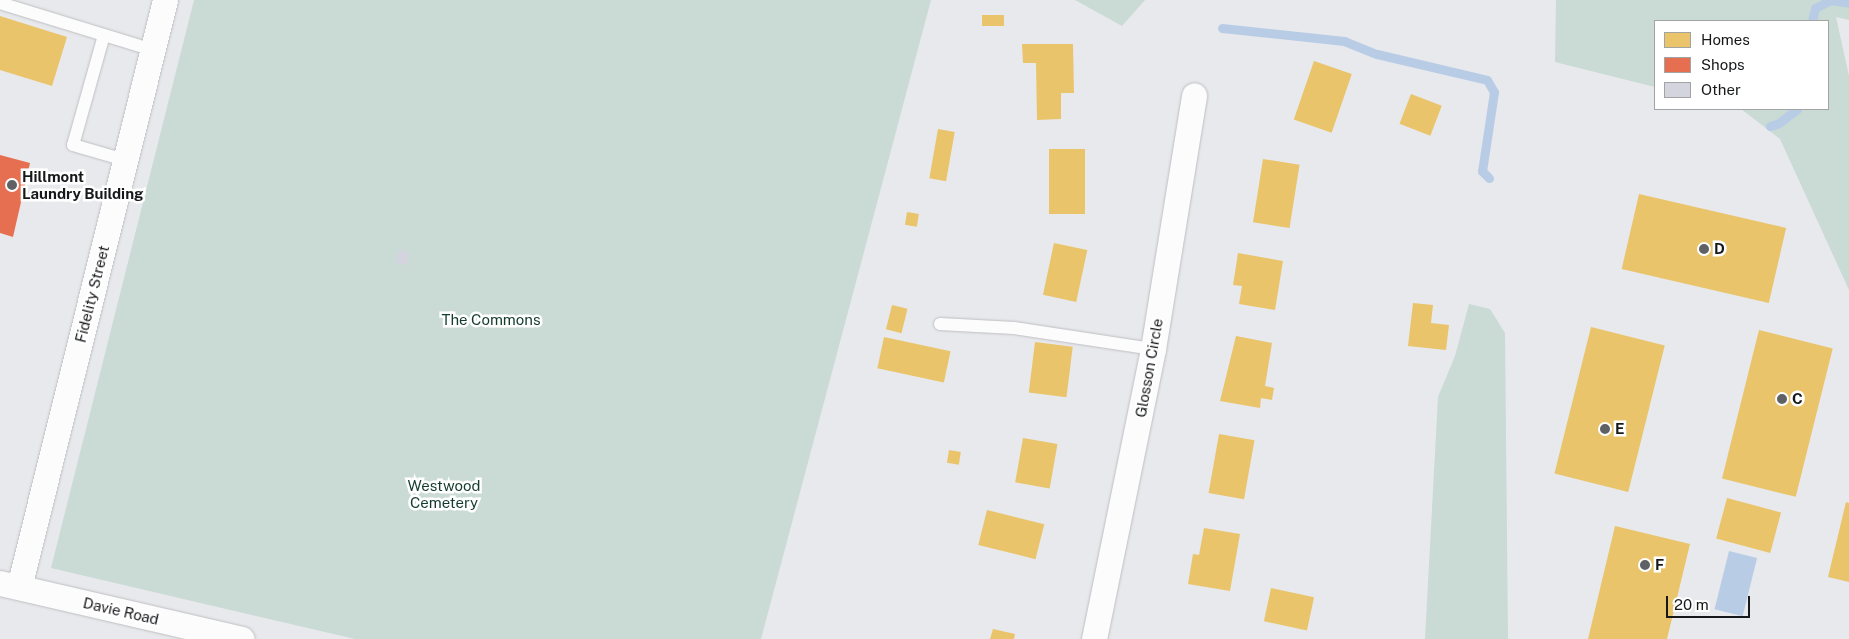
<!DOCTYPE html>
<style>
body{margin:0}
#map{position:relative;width:1849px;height:639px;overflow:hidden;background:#e8e9ec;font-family:"Public Sans",sans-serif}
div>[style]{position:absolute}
.green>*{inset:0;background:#cadad4}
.water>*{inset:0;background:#b9cce6;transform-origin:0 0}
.homes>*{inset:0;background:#e9c46a;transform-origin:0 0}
.shops>*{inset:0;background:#e76f51}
.stream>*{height:9px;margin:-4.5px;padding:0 4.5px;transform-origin:4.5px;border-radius:4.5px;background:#b9cce6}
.building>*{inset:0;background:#d4d4de;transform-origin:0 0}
.roads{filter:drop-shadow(0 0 1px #bebfc2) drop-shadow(0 0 1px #bebfc2)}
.service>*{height:12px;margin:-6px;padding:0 6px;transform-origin:6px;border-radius:6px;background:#fcfcfc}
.minor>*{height:25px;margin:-12.5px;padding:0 12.5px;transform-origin:12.5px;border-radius:12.5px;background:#fcfcfc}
.dots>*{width:14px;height:14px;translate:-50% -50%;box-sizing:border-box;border:2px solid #fff;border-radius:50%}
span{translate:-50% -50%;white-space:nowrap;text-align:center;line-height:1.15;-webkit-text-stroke:5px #fff;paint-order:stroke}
.poi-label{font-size:15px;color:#17181a;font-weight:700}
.left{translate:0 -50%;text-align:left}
.street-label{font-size:15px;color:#17181a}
.park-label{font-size:15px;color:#143c2c}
.legend{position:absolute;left:1654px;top:20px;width:175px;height:90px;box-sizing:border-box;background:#fff;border:1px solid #a2a3a3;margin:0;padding:6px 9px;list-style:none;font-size:15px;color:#17181a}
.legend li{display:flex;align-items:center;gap:10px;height:25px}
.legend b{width:25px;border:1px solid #a2a3a3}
.scale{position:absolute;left:1666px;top:596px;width:84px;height:22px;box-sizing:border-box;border:2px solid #17181a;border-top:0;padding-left:6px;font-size:15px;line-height:18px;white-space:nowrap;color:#17181a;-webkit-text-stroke:4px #fff;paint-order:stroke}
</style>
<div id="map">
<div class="green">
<i style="clip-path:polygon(194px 0,931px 0,761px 639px,355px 639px,51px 568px)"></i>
<i style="clip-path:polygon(1075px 0,1145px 0,1122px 26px)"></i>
<i style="clip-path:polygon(1556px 0,1849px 0,1849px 20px,1836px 17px,1849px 76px,1849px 290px,1780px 139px,1741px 109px,1828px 109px,1828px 21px,1655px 21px,1655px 87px,1555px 62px)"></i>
<i style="clip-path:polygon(1469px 304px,1490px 309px,1505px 333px,1508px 639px,1425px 639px,1438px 397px,1455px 356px)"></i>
</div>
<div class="water">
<i style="left:1729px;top:551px;width:29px;height:60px;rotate:14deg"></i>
</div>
<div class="homes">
<i style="left:982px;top:15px;width:22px;height:11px"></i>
<i style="clip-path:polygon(0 16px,67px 37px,52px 86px,0 70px)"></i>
<i style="clip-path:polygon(1022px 44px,1073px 44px,1074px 93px,1061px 93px,1061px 119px,1037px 120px,1036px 63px,1023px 63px)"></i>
<i style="left:1314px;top:61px;width:40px;height:62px;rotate:19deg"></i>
<i style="left:1411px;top:94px;width:33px;height:32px;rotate:21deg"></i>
<i style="left:938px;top:129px;width:17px;height:50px;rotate:10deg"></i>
<i style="left:1049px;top:149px;width:36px;height:65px"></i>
<i style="left:1263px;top:159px;width:37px;height:64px;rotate:9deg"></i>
<i style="left:1639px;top:194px;width:151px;height:77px;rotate:13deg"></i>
<i style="left:907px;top:212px;width:12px;height:13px;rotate:9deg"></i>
<i style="left:1054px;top:243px;width:34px;height:53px;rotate:12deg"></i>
<i style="clip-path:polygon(1238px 253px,1283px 261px,1275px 310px,1239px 304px,1242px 286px,1233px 285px)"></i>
<i style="clip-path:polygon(1413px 303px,1433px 305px,1431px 323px,1449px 325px,1446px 350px,1408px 346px)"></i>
<i style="left:892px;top:305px;width:16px;height:25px;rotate:14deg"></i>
<i style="left:1591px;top:327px;width:76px;height:151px;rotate:14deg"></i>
<i style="left:1759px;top:330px;width:76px;height:153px;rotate:14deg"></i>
<i style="clip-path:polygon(1236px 336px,1272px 343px,1265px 386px,1274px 388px,1272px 400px,1261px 398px,1260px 408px,1220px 401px)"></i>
<i style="left:884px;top:337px;width:68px;height:32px;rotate:12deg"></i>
<i style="left:1035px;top:342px;width:38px;height:51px;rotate:7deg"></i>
<i style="left:1219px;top:434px;width:36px;height:60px;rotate:10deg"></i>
<i style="left:1023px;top:438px;width:35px;height:45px;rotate:10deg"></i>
<i style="left:949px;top:450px;width:12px;height:13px;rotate:9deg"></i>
<i style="left:1727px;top:498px;width:56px;height:42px;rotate:15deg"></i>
<i style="clip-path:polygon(1846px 502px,1849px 503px,1849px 582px,1828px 577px)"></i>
<i style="left:987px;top:510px;width:59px;height:36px;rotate:14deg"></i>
<i style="clip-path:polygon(1615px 526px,1690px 544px,1667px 639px,1588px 639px)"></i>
<i style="clip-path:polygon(1204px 528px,1240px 534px,1230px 591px,1188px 584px,1193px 554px,1199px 555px)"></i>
<i style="left:1271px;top:588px;width:44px;height:34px;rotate:12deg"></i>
<i style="clip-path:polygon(993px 629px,1015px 634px,1014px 639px,990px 639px)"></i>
</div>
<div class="shops">
<i style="clip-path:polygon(0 155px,30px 163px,13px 237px,0 233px)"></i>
</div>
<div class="stream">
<i style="left:1812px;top:21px;width:13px;rotate:-77deg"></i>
<i style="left:1815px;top:8px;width:18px;rotate:-27deg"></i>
<i style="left:1831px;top:0;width:18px;rotate:9deg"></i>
<i style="left:1222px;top:28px;width:123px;rotate:6.1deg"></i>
<i style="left:1344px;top:41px;width:35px;rotate:22deg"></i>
<i style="left:1377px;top:54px;width:113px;rotate:13.3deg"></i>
<i style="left:1487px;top:80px;width:14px;rotate:60deg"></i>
<i style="left:1494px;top:92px;width:80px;rotate:98.6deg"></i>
<i style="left:1482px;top:171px;width:10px;rotate:45deg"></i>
<i style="left:1770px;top:126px;width:9px;rotate:-18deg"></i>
<i style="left:1779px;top:123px;width:23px;rotate:-38deg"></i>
</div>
<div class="building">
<i style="left:399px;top:250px;width:11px;height:13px;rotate:15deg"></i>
</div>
<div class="roads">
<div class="service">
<i style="left:0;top:3px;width:160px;rotate:17.1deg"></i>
<i style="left:104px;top:35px;width:114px;rotate:105.7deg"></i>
<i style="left:73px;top:145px;width:54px;rotate:16.1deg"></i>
<i style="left:940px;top:324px;width:74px;rotate:3.1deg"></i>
<i style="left:1014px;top:328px;width:141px;rotate:8.6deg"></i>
</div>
<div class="minor">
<i style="left:0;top:583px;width:248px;rotate:13deg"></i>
<i style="left:19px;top:587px;width:605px;rotate:-76.03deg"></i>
<i style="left:1094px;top:639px;width:296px;rotate:-78.5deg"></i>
<i style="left:1153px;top:349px;width:257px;rotate:-80.8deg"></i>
</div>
</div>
<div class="dots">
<i style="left:12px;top:185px;background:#606164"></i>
<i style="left:1704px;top:249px;background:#606164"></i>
<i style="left:1782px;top:399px;background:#606164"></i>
<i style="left:1605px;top:429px;background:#606164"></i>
<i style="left:1645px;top:565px;background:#606164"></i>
</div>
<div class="poi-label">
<span class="left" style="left:22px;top:185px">Hillmont<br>Laundry Building</span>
<span class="left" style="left:1714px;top:249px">D</span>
<span class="left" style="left:1792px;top:399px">C</span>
<span class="left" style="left:1615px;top:429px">E</span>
<span class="left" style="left:1655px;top:565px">F</span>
</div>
<div class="street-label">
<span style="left:92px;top:294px;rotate:-76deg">Fidelity Street</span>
<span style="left:1149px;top:368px;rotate:-80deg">Glosson Circle</span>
<span style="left:121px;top:611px;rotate:13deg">Davie Road</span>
</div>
<div class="park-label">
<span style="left:491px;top:320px">The Commons</span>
<span style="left:444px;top:494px">Westwood<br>Cemetery</span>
</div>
<ul class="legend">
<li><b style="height:14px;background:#e9c46a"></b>Homes</li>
<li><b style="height:14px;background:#e76f51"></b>Shops</li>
<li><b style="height:14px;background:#d4d4de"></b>Other</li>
</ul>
<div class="scale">20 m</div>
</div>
